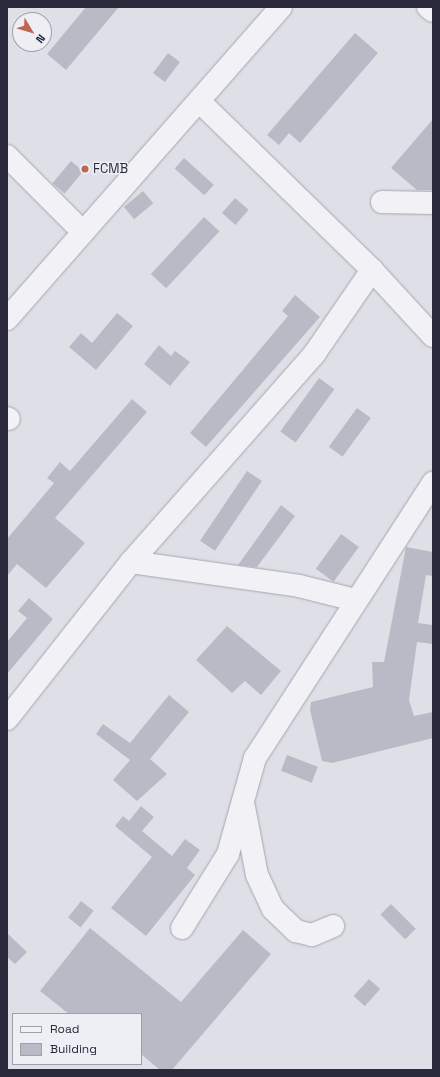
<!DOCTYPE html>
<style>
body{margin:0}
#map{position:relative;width:440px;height:1077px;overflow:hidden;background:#dfe0e7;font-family:"Space Grotesk",sans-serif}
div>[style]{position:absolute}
.building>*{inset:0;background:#babac6;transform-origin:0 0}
.roads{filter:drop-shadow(0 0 1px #a5a6b0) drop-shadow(0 0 1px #a5a6b0)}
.minor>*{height:22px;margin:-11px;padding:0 11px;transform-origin:11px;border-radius:11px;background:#f1f1f6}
.dots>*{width:11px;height:11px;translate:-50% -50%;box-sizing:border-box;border:2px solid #eeeff5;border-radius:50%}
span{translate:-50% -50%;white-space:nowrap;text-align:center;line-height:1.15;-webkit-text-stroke:3px #eeeff5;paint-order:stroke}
.poi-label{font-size:13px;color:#2a2a3c}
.left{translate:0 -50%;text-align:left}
.frame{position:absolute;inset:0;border:8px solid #2a2a3c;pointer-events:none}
.legend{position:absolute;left:12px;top:1013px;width:130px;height:52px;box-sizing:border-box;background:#eeeff5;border:1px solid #a0a0ab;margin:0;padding:5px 7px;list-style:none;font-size:12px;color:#2a2a3c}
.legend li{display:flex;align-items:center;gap:8px;height:20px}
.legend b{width:20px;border:1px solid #a0a0ab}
.north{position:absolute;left:12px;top:12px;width:40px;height:40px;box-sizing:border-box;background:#eeeff5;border:1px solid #a0a0ab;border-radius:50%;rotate:128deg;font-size:11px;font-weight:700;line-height:16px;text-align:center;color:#2a2a3c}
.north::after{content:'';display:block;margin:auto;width:14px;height:18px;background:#c06550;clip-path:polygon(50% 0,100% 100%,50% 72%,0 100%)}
</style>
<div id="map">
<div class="building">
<i style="clip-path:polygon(86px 7px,119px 7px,66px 70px,47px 54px)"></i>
<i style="clip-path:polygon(355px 33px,378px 53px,300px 143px,289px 133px,279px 145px,267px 135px)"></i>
<i style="left:168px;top:53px;width:15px;height:25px;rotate:37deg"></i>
<i style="clip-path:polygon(433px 119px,433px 190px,417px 190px,391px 168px)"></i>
<i style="left:184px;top:158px;width:40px;height:14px;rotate:42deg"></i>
<i style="left:71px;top:161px;width:16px;height:29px;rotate:40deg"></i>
<i style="left:143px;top:191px;width:16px;height:25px;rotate:50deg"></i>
<i style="left:235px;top:198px;width:18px;height:20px;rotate:41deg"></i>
<i style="left:204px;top:217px;width:21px;height:78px;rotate:43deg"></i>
<i style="clip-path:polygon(295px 295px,320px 317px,206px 447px,190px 433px,288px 316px,282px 311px)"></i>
<i style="clip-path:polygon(117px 313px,133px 326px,96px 370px,69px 347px,81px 333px,92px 343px)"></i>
<i style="clip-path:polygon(159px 345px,171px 356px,175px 351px,190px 362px,170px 386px,144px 364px)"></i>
<i style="left:319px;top:378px;width:19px;height:66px;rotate:36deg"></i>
<i style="clip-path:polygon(132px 399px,147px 412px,55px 518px,85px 543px,46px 588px,17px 564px,7px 576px,7px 539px,54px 483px,47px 478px,60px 462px,70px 471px)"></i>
<i style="left:357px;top:408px;width:17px;height:48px;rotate:36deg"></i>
<i style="left:247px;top:471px;width:18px;height:84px;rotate:34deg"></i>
<i style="clip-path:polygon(281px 505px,295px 516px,257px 567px,238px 565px)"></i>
<i style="left:341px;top:534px;width:22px;height:43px;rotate:36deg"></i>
<i style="clip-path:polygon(406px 547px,433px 552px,433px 576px,426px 575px,418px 623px,433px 625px,433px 644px,417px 642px,409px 700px,414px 716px,433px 712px,433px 738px,332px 763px,322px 761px,310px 710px,311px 702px,373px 687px,372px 662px,384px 662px)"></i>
<i style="clip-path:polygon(29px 598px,53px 619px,7px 674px,7px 642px,27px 618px,18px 611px)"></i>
<i style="clip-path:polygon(227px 626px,281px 671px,261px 695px,245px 681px,232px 693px,196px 660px)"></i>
<i style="clip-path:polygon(169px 695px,189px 712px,150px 759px,167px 774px,137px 801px,113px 780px,130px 760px,96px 734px,103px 724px,130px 743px)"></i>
<i style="left:287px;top:755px;width:33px;height:17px;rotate:21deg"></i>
<i style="clip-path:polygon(141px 806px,154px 817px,142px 831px,172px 856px,185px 839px,200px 850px,187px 868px,195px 875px,146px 936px,111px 908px,152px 857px,115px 826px,123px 816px,129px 821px)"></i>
<i style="left:81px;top:901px;width:16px;height:21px;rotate:38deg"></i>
<i style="left:391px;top:904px;width:35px;height:15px;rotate:45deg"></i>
<i style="clip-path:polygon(90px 928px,181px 1002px,243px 930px,271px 954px,172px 1070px,160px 1070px,141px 1054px,141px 1014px,69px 1014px,40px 991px)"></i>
<i style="clip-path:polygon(7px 933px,27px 952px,15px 964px,7px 957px)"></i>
<i style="left:369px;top:979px;width:15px;height:23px;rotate:42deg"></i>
</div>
<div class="roads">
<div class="minor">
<i style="left:428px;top:7px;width:6px;rotate:39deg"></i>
<i style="left:199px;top:101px;width:242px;rotate:44.3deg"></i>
<i style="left:372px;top:270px;width:90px;rotate:47.3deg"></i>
<i style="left:7px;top:156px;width:107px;rotate:45deg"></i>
<i style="left:382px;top:202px;width:51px;rotate:1.1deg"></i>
<i style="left:7px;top:319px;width:415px;rotate:-48.7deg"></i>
<i style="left:7px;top:418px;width:2px;rotate:27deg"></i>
<i style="left:131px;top:562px;width:170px;rotate:8.1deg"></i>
<i style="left:299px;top:586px;width:58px;rotate:14deg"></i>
<i style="left:7px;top:719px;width:200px;rotate:-51.7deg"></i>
<i style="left:131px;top:562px;width:278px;rotate:-48.6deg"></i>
<i style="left:315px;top:353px;width:101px;rotate:-55.5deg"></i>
<i style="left:244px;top:807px;width:69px;rotate:79.2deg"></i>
<i style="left:257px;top:875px;width:38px;rotate:65deg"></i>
<i style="left:273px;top:909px;width:32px;rotate:44deg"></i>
<i style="left:296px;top:931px;width:16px;rotate:14deg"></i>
<i style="left:312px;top:935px;width:23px;rotate:-23deg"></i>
<i style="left:182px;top:928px;width:87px;rotate:-58.1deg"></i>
<i style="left:228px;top:854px;width:100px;rotate:-74.3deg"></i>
<i style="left:255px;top:758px;width:328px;rotate:-57.1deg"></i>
</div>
</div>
<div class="dots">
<i style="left:85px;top:169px;background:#c06550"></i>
</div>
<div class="poi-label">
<span class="left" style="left:93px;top:169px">FCMB</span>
</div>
<div class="frame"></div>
<ul class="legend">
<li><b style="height:5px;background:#f1f1f6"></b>Road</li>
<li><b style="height:11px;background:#babac6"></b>Building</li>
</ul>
<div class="north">N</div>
</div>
